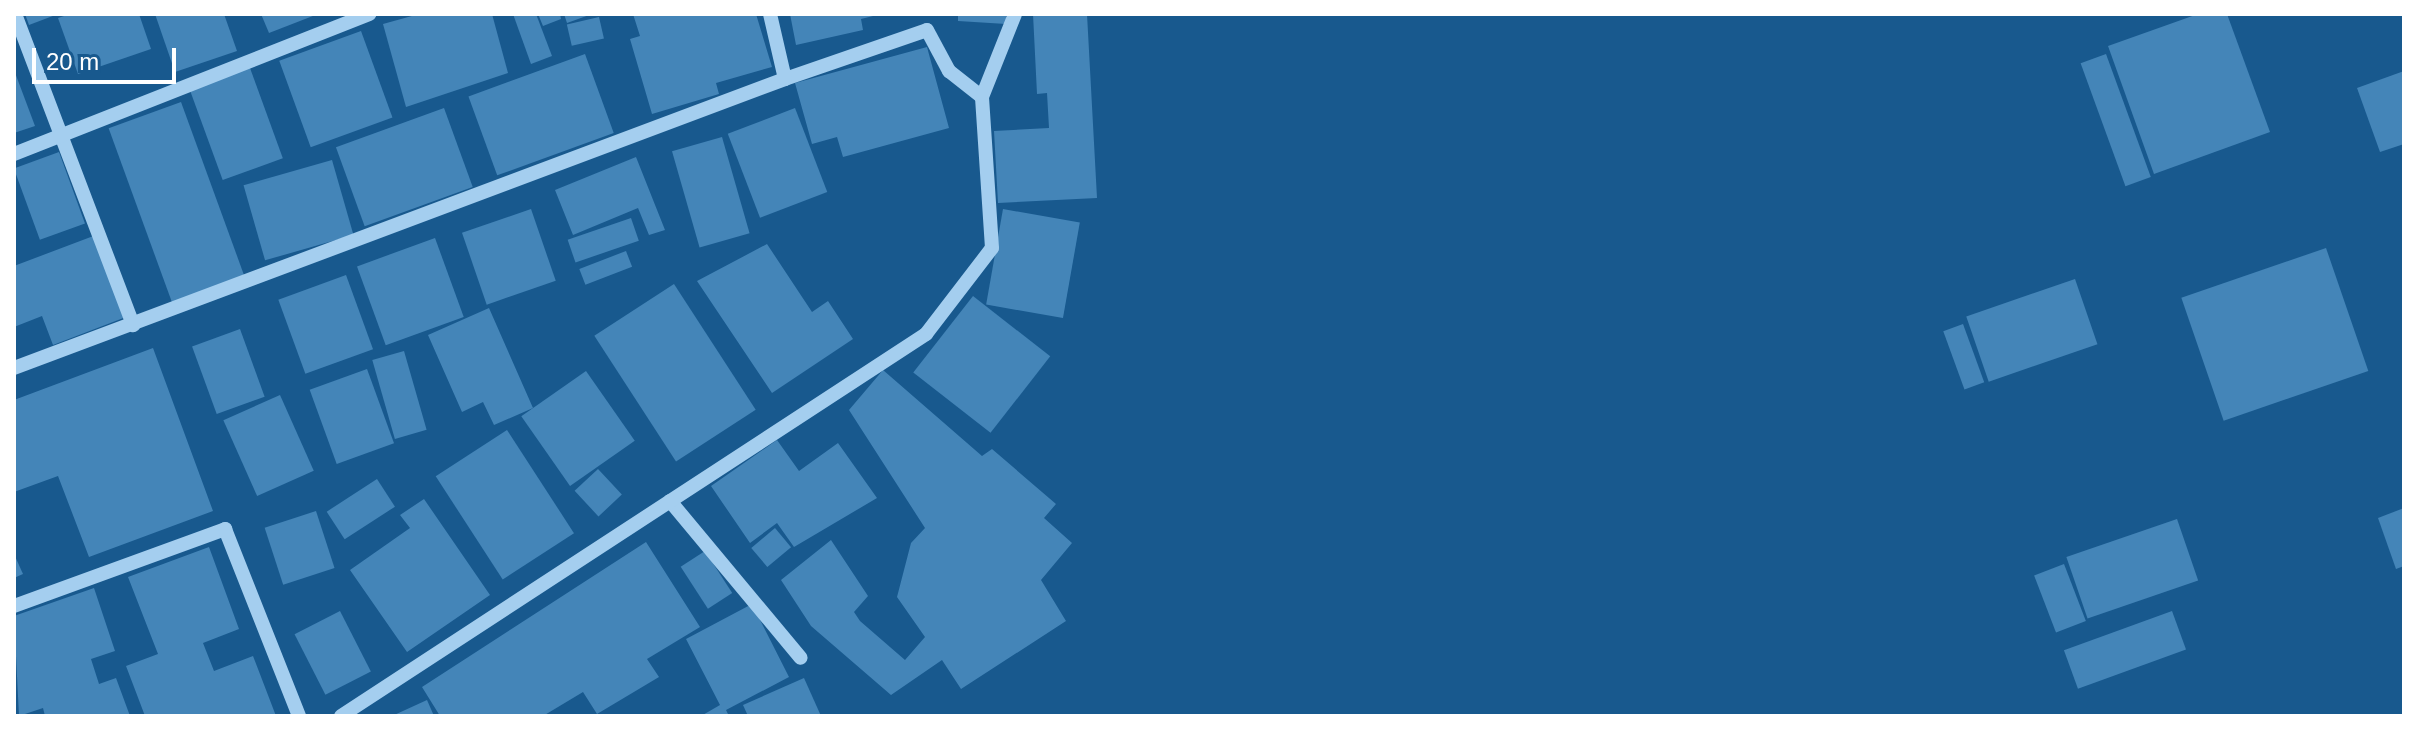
<!DOCTYPE html>
<style>
body{margin:0}
#map{position:relative;width:2418px;height:730px;overflow:hidden;background:#18598e;font-family:Arial,sans-serif}
div>[style]{position:absolute}
.building>*{inset:0;background:#4485b8;transform-origin:0 0}
.minor>*{height:14px;margin:-7px;padding:0 7px;transform-origin:7px;border-radius:7px;background:#a4ceef}
span{translate:-50% -50%;white-space:nowrap;text-align:center;line-height:1.15;-webkit-text-stroke:8px #18598e;paint-order:stroke}
.frame{position:absolute;inset:0;border:16px solid #fff;pointer-events:none}
.scale{position:absolute;left:32px;top:48px;width:144px;height:36px;box-sizing:border-box;border:4px solid #fff;border-top:0;padding-left:10px;font-size:24px;line-height:28px;white-space:nowrap;color:#fff;-webkit-text-stroke:6px #18598e;paint-order:stroke}
</style>
<div id="map">
<div class="building">
<i style="clip-path:polygon(25px 14px,58px 14px,29px 25px)"></i>
<i style="clip-path:polygon(70px 14px,139px 14px,151px 49px,78px 74px,58px 18px)"></i>
<i style="clip-path:polygon(155px 14px,224px 14px,237px 51px,175px 72px)"></i>
<i style="clip-path:polygon(261px 14px,318px 14px,269px 33px)"></i>
<i style="clip-path:polygon(419px 14px,492px 14px,508px 73px,406px 107px,383px 24px)"></i>
<i style="clip-path:polygon(513px 14px,536px 14px,552px 56px,531px 64px)"></i>
<i style="clip-path:polygon(538px 14px,560px 14px,561px 19px,543px 26px)"></i>
<i style="clip-path:polygon(564px 14px,592px 14px,567px 23px)"></i>
<i style="clip-path:polygon(633px 14px,756px 14px,772px 67px,716px 83px,719px 94px,652px 114px,630px 39px,640px 36px)"></i>
<i style="clip-path:polygon(790px 14px,876px 14px,877px 15px,861px 19px,863px 30px,796px 45px)"></i>
<i style="clip-path:polygon(958px 14px,1006px 14px,1006px 24px,958px 21px)"></i>
<i style="clip-path:polygon(1033px 14px,1087px 14px,1097px 198px,998px 203px,994px 131px,1049px 128px,1047px 93px,1037px 94px)"></i>
<i style="clip-path:polygon(2198px 14px,2227px 14px,2270px 132px,2154px 174px,2108px 46px)"></i>
<i style="left:599px;top:17px;width:22px;height:33px;rotate:77deg"></i>
<i style="left:361px;top:31px;width:92px;height:87px;rotate:70deg"></i>
<i style="clip-path:polygon(927px 47px,949px 128px,843px 157px,837px 137px,812px 144px,795px 83px)"></i>
<i style="left:585px;top:54px;width:84px;height:124px;rotate:70deg"></i>
<i style="left:2106px;top:54px;width:131px;height:27px;rotate:70deg"></i>
<i style="left:250px;top:68px;width:96px;height:64px;rotate:70deg"></i>
<i style="clip-path:polygon(14px 70px,35px 126px,14px 133px)"></i>
<i style="clip-path:polygon(2404px 71px,2404px 144px,2380px 152px,2357px 88px)"></i>
<i style="left:181px;top:102px;width:187px;height:77px;rotate:70deg"></i>
<i style="left:444px;top:108px;width:84px;height:115px;rotate:70deg"></i>
<i style="left:795px;top:108px;width:90px;height:72px;rotate:69deg"></i>
<i style="left:722px;top:137px;width:100px;height:52px;rotate:74deg"></i>
<i style="left:59px;top:152px;width:76px;height:48px;rotate:70deg"></i>
<i style="clip-path:polygon(636px 157px,665px 230px,649px 235px,638px 208px,573px 235px,555px 190px)"></i>
<i style="left:332px;top:160px;width:78px;height:92px;rotate:74deg"></i>
<i style="left:531px;top:209px;width:76px;height:73px;rotate:71deg"></i>
<i style="left:1003px;top:209px;width:78px;height:97px;rotate:10deg"></i>
<i style="left:631px;top:218px;width:24px;height:67px;rotate:71deg"></i>
<i style="clip-path:polygon(96px 235px,126px 317px,53px 345px,42px 316px,14px 327px,14px 266px)"></i>
<i style="left:435px;top:238px;width:84px;height:83px;rotate:70deg"></i>
<i style="clip-path:polygon(767px 244px,812px 312px,828px 301px,853px 339px,772px 393px,697px 281px)"></i>
<i style="left:2326px;top:248px;width:130px;height:153px;rotate:71deg"></i>
<i style="left:626px;top:251px;width:17px;height:50px;rotate:69deg"></i>
<i style="left:346px;top:275px;width:79px;height:72px;rotate:70deg"></i>
<i style="left:2075px;top:279px;width:69px;height:115px;rotate:71deg"></i>
<i style="left:674px;top:284px;width:150px;height:95px;rotate:57deg"></i>
<i style="left:973px;top:296px;width:98px;height:97px;rotate:38deg"></i>
<i style="clip-path:polygon(489px 308px,533px 408px,494px 425px,483px 402px,462px 412px,428px 335px)"></i>
<i style="left:1963px;top:324px;width:62px;height:21px;rotate:70deg"></i>
<i style="left:240px;top:329px;width:72px;height:51px;rotate:70deg"></i>
<i style="clip-path:polygon(153px 348px,213px 511px,89px 557px,58px 476px,14px 492px,14px 400px)"></i>
<i style="left:404px;top:351px;width:82px;height:33px;rotate:74deg"></i>
<i style="left:367px;top:369px;width:79px;height:61px;rotate:70deg"></i>
<i style="clip-path:polygon(883px 370px,982px 456px,992px 449px,1056px 504px,1044px 518px,1072px 543px,1041px 580px,1066px 621px,961px 689px,942px 660px,891px 695px,811px 626px,781px 580px,831px 540px,868px 596px,854px 612px,860px 621px,905px 660px,925px 637px,897px 597px,911px 543px,925px 528px,849px 410px)"></i>
<i style="left:586px;top:371px;width:85px;height:79px;rotate:55deg"></i>
<i style="left:280px;top:395px;width:83px;height:62px;rotate:66deg"></i>
<i style="left:507px;top:430px;width:123px;height:85px;rotate:57deg"></i>
<i style="clip-path:polygon(777px 440px,799px 471px,838px 443px,877px 498px,794px 547px,777px 523px,750px 543px,711px 486px)"></i>
<i style="left:598px;top:469px;width:35px;height:32px;rotate:47deg"></i>
<i style="left:377px;top:479px;width:33px;height:60px;rotate:57deg"></i>
<i style="clip-path:polygon(424px 499px,490px 595px,407px 652px,350px 570px,410px 528px,400px 515px)"></i>
<i style="clip-path:polygon(2404px 508px,2404px 566px,2396px 569px,2378px 518px)"></i>
<i style="left:316px;top:511px;width:60px;height:54px;rotate:72deg"></i>
<i style="left:2177px;top:519px;width:65px;height:117px;rotate:71deg"></i>
<i style="left:775px;top:528px;width:25px;height:31px;rotate:50deg"></i>
<i style="clip-path:polygon(646px 542px,700px 627px,647px 659px,659px 677px,597px 714px,583px 692px,543px 716px,440px 716px,422px 687px)"></i>
<i style="clip-path:polygon(209px 547px,239px 629px,203px 643px,214px 671px,253px 656px,276px 716px,145px 716px,126px 666px,158px 654px,128px 577px)"></i>
<i style="left:705px;top:551px;width:50px;height:29px;rotate:57deg"></i>
<i style="clip-path:polygon(14px 554px,23px 574px,14px 578px)"></i>
<i style="left:2064px;top:564px;width:61px;height:32px;rotate:69deg"></i>
<i style="clip-path:polygon(94px 588px,115px 651px,91px 659px,99px 684px,116px 678px,130px 716px,45px 716px,43px 708px,19px 716px,14px 616px)"></i>
<i style="clip-path:polygon(752px 604px,789px 677px,726px 710px,729px 716px,701px 716px,720px 705px,686px 639px)"></i>
<i style="left:340px;top:611px;width:68px;height:51px;rotate:63deg"></i>
<i style="left:2172px;top:611px;width:41px;height:115px;rotate:70deg"></i>
<i style="clip-path:polygon(804px 678px,821px 716px,748px 716px,743px 705px)"></i>
<i style="clip-path:polygon(427px 700px,434px 716px,392px 716px)"></i>
</div>
<div class="minor">
<i style="left:15px;top:14px;width:333px;rotate:69.2deg"></i>
<i style="left:785px;top:79px;width:150px;rotate:-19deg"></i>
<i style="left:927px;top:30px;width:47px;rotate:61.8deg"></i>
<i style="left:949px;top:71px;width:42px;rotate:38.2deg"></i>
<i style="left:14px;top:154px;width:382px;rotate:-21.5deg"></i>
<i style="left:14px;top:368px;width:823px;rotate:-20.55deg"></i>
<i style="left:785px;top:79px;width:67px;rotate:-103deg"></i>
<i style="left:670px;top:501px;width:204px;rotate:50.2deg"></i>
<i style="left:14px;top:606px;width:225px;rotate:-20deg"></i>
<i style="left:225px;top:529px;width:201px;rotate:68.4deg"></i>
<i style="left:341px;top:716px;width:699px;rotate:-33.14deg"></i>
<i style="left:926px;top:334px;width:108px;rotate:-52.5deg"></i>
<i style="left:992px;top:248px;width:151px;rotate:-93.8deg"></i>
<i style="left:982px;top:97px;width:89px;rotate:-68.3deg"></i>
</div>
<div class="frame"></div>
<div class="scale">20 m</div>
</div>
